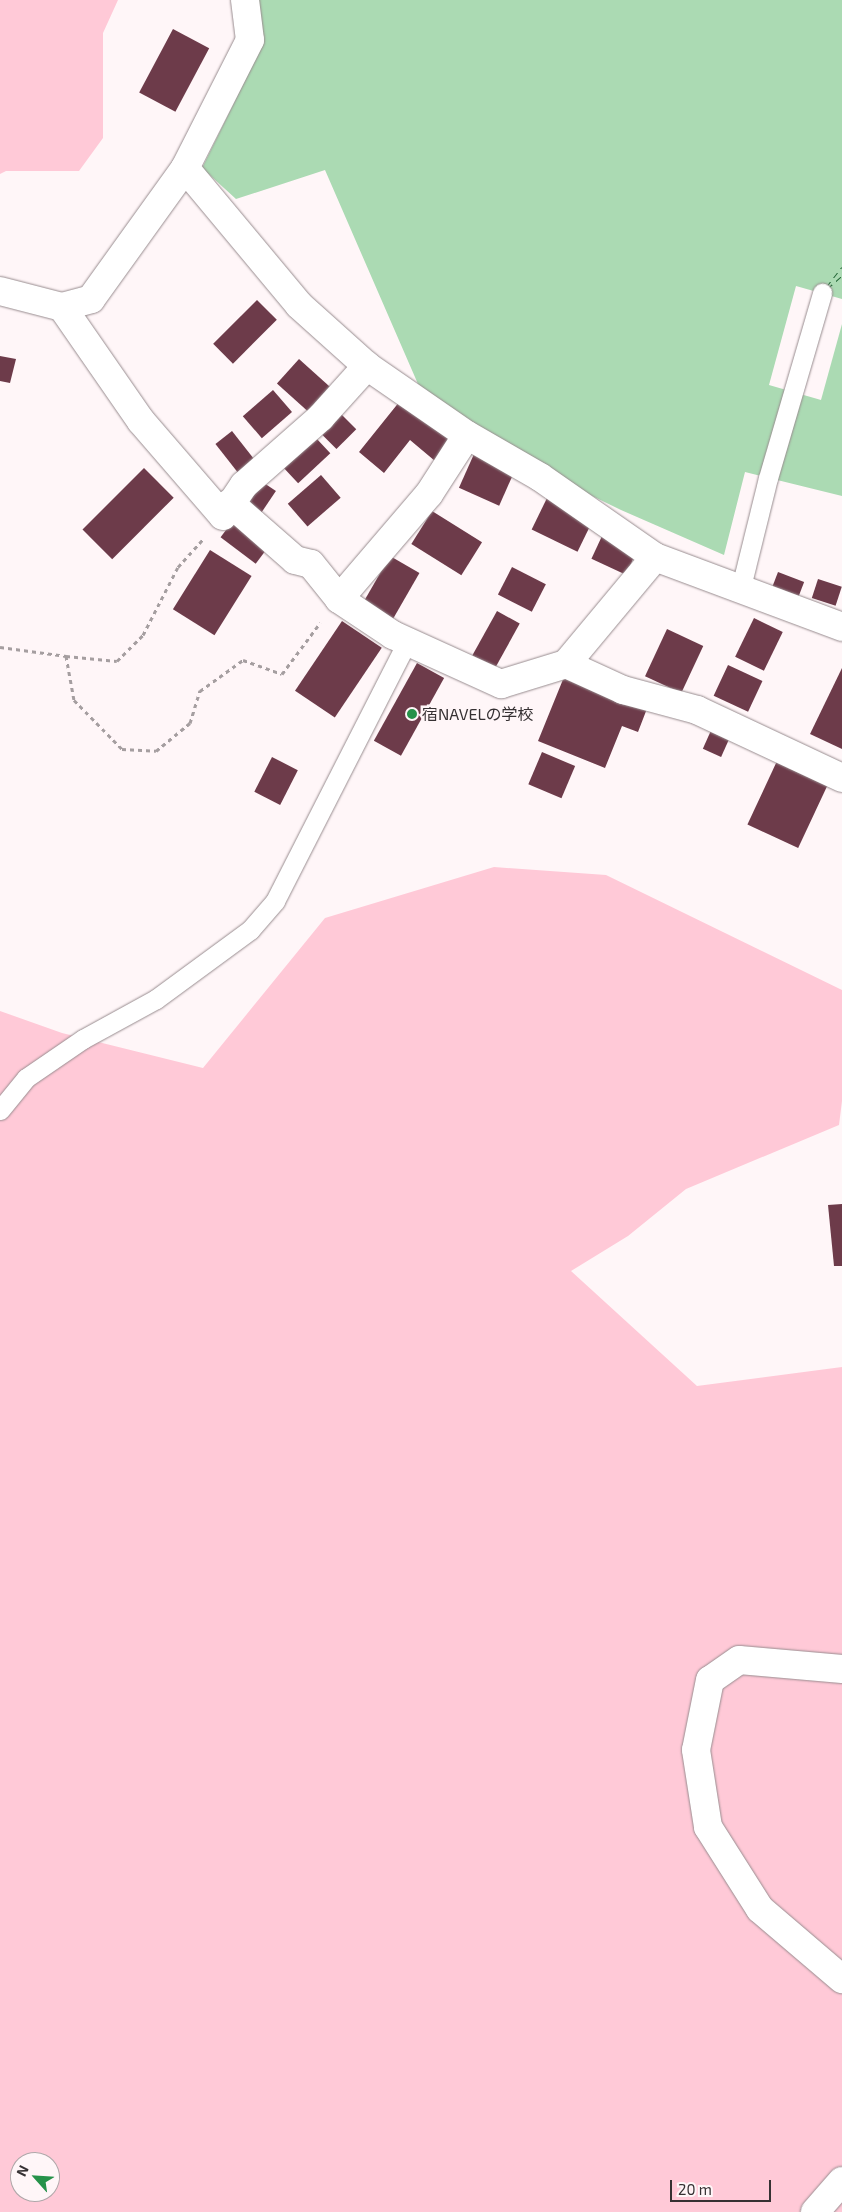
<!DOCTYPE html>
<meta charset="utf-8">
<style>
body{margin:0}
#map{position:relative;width:842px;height:2212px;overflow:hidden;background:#fff6f8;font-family:"Exo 2","Noto Sans JP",sans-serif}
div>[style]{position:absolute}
.green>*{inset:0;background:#ffc9d7}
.water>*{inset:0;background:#abdab3}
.pier>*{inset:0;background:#fff6f8}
.ferry>*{height:1px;margin-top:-0.5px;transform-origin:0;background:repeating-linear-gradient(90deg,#216535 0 6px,transparent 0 11px)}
.building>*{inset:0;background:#6d3b4a;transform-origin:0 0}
.path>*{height:3px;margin-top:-1.5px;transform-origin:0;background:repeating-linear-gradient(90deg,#a59ea0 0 4px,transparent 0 8px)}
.roads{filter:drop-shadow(0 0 1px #988c8f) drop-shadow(0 0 1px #988c8f)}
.lane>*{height:19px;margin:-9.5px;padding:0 9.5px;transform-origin:9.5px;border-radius:9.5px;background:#fff}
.street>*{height:28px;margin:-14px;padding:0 14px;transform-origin:14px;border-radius:14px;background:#fff}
.dots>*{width:14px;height:14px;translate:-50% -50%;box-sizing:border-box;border:2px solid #fff6f8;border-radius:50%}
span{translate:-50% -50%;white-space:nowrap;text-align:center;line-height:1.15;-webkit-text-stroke:5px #fff6f8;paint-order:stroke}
.poi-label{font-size:16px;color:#363133}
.left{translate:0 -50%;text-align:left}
.north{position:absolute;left:10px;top:2152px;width:50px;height:50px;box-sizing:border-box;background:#fff6f8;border:1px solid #afa7a9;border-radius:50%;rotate:296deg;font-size:14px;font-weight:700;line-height:20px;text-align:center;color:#363133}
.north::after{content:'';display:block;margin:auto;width:18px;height:22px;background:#26924a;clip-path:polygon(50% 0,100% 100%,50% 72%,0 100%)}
.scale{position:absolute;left:670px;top:2180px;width:101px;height:22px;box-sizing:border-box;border:2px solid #363133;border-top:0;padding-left:6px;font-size:15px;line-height:18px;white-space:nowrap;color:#363133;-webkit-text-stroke:4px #fff6f8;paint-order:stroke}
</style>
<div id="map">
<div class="green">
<i style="clip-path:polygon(0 0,118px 0,103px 33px,103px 138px,79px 171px,6px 171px,0 174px)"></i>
<i style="clip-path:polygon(evenodd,494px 867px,606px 875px,842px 990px,842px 1101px,839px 1125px,686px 1189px,628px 1236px,571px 1271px,697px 1386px,842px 1367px,842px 2212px,0 2212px,0 1011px,62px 1033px,203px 1068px,325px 918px,494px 867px,20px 2162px,50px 2162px,50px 2192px,20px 2192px,20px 2162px)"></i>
</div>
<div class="water">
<i style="clip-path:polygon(257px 0,842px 0,842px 496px,745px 472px,724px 555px,621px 510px,512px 457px,418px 384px,325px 170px,236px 199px,202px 168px,260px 50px)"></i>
</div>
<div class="pier">
<i style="clip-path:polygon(796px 286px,842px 299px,842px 324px,821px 400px,769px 385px)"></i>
</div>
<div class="ferry">
<i style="left:827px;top:286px;width:24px;rotate:-52deg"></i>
<i style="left:828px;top:288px;width:18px;rotate:-41deg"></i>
</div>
<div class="building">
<i style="left:173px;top:29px;width:41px;height:72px;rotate:28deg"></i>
<i style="left:257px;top:300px;width:28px;height:62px;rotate:45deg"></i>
<i style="clip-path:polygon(0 356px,16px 359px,10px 383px,0 381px)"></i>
<i style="left:299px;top:359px;width:43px;height:33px;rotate:42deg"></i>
<i style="left:273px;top:390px;width:29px;height:40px;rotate:49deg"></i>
<i style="clip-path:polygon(404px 396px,455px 437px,435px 461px,410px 440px,384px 473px,359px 452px)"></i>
<i style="left:340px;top:413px;width:23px;height:28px;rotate:45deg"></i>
<i style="left:232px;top:431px;width:36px;height:21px;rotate:52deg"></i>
<i style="left:316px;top:438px;width:21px;height:44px;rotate:47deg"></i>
<i style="left:474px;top:454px;width:44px;height:37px;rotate:24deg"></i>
<i style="left:144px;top:468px;width:42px;height:87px;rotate:45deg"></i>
<i style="left:321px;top:475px;width:30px;height:44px;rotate:49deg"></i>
<i style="left:261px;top:481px;width:18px;height:26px;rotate:34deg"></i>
<i style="left:547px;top:498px;width:51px;height:35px;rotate:26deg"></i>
<i style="left:432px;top:511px;width:59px;height:39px;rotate:32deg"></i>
<i style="left:232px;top:522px;width:44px;height:19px;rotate:37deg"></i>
<i style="left:602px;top:536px;width:38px;height:25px;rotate:25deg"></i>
<i style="left:210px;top:550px;width:49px;height:70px;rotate:32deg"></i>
<i style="left:390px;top:556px;width:34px;height:55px;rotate:30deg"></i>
<i style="left:512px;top:567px;width:38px;height:31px;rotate:27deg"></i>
<i style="left:778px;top:572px;width:28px;height:19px;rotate:21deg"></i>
<i style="left:818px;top:579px;width:25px;height:20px;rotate:18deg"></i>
<i style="left:497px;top:611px;width:26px;height:51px;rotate:29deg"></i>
<i style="left:754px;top:618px;width:32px;height:43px;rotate:26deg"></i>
<i style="left:342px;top:621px;width:48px;height:84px;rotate:34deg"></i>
<i style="left:667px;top:629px;width:40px;height:52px;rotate:25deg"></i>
<i style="left:417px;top:663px;width:31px;height:89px;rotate:29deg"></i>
<i style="left:728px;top:665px;width:38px;height:34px;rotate:25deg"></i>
<i style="clip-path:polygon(842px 668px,842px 749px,810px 734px)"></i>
<i style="clip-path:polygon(564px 677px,648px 706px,638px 732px,622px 726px,605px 768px,538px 741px)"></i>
<i style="left:713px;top:726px;width:20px;height:25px;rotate:24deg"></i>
<i style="left:542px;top:752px;width:36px;height:35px;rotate:23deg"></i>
<i style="left:272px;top:757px;width:29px;height:39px;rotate:27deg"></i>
<i style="left:777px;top:761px;width:56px;height:70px;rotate:25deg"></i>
<i style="clip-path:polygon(842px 1204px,842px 1266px,834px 1266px,828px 1205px)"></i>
</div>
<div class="path">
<i style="left:0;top:647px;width:67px;rotate:7.8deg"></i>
<i style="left:66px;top:656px;width:45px;rotate:79.7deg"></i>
<i style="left:74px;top:700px;width:69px;rotate:45.6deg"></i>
<i style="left:122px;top:749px;width:34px;rotate:3deg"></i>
<i style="left:156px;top:751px;width:44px;rotate:-39.5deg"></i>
<i style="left:190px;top:723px;width:34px;rotate:-73deg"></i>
<i style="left:200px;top:691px;width:53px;rotate:-35.8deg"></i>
<i style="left:243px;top:660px;width:41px;rotate:19.7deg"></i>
<i style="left:282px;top:674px;width:64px;rotate:-53.3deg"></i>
<i style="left:66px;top:656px;width:51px;rotate:5.6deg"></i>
<i style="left:117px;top:661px;width:37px;rotate:-45deg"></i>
<i style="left:143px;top:635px;width:76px;rotate:-62.8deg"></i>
<i style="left:178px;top:567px;width:38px;rotate:-48deg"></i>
</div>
<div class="roads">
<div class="lane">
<i style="left:740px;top:591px;width:116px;rotate:-76.1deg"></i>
<i style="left:768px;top:478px;width:193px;rotate:-73.7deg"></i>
<i style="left:0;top:1110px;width:41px;rotate:-50.9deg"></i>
<i style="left:26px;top:1078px;width:69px;rotate:-34.4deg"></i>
<i style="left:83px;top:1039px;width:83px;rotate:-28.7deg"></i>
<i style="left:156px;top:999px;width:117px;rotate:-36.3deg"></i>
<i style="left:250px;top:930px;width:38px;rotate:-49deg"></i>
<i style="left:275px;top:901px;width:291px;rotate:-63deg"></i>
</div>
<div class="street">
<i style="left:245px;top:0;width:40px;rotate:82.9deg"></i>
<i style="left:250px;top:40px;width:144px;rotate:116.9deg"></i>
<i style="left:185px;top:168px;width:178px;rotate:50.2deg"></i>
<i style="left:299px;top:305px;width:91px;rotate:41.9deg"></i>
<i style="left:367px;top:366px;width:121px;rotate:34.6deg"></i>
<i style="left:467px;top:435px;width:84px;rotate:29.9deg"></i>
<i style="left:540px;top:477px;width:140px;rotate:34.8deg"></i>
<i style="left:655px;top:557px;width:200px;rotate:20.5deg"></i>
<i style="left:0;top:291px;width:64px;rotate:14.5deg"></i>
<i style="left:62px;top:307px;width:30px;rotate:-15deg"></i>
<i style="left:91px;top:299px;width:161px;rotate:-54.3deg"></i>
<i style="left:62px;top:307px;width:139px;rotate:55.3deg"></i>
<i style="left:141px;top:421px;width:125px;rotate:49.2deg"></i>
<i style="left:223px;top:516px;width:37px;rotate:-56deg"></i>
<i style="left:244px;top:485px;width:103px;rotate:-41.4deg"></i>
<i style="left:321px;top:417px;width:69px;rotate:-48deg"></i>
<i style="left:230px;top:503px;width:86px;rotate:41.2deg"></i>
<i style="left:295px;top:560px;width:16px;rotate:14deg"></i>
<i style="left:311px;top:564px;width:45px;rotate:51.3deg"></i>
<i style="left:339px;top:599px;width:65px;rotate:33.7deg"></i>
<i style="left:393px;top:635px;width:119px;rotate:24.4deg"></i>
<i style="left:501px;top:684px;width:68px;rotate:-17.1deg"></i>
<i style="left:566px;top:664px;width:63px;rotate:24.5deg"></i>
<i style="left:623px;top:690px;width:77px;rotate:15.1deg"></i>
<i style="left:697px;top:710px;width:160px;rotate:25.1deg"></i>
<i style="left:339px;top:599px;width:138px;rotate:-49.4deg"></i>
<i style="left:429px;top:494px;width:70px;rotate:-57.2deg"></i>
<i style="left:566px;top:664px;width:139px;rotate:-50.2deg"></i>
<i style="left:842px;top:1669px;width:103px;rotate:-175deg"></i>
<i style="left:739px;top:1660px;width:35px;rotate:145deg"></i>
<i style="left:710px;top:1680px;width:71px;rotate:101.3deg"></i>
<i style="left:696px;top:1750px;width:78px;rotate:81.1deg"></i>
<i style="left:708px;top:1827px;width:97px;rotate:57.6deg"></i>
<i style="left:760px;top:1909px;width:108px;rotate:40.5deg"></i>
<i style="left:815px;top:2212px;width:41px;rotate:-48.9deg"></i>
</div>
</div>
<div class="dots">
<i style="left:412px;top:714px;background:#26924a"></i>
</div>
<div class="poi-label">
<span class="left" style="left:422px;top:714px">宿NAVELの学校</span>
</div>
<div class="north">N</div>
<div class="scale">20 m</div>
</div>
